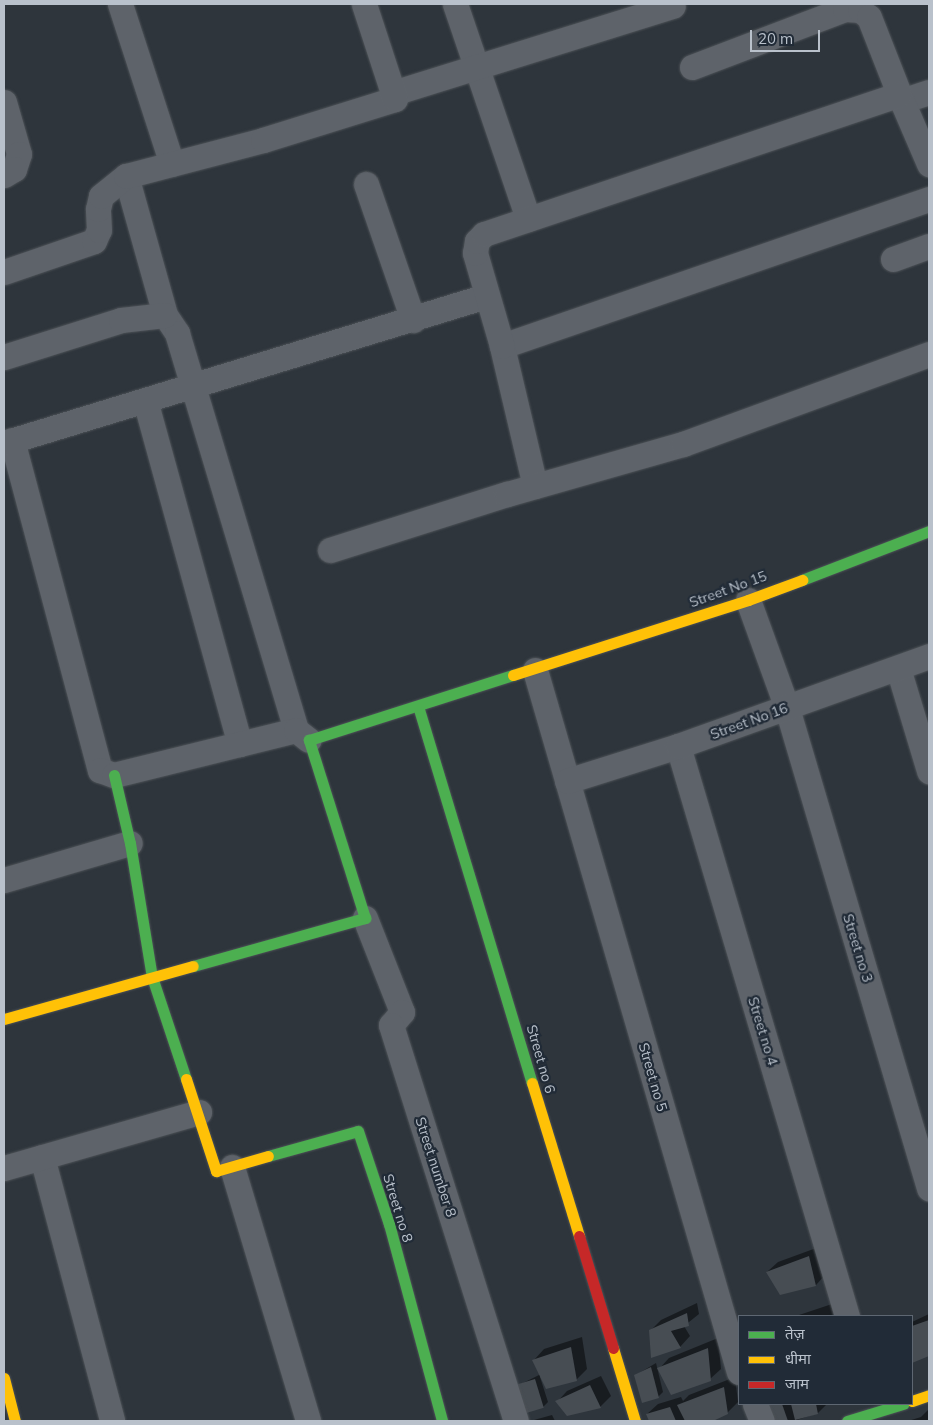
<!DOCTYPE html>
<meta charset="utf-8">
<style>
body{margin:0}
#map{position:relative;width:933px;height:1425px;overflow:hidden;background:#2e353c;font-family:Mulish,"Noto Sans Devanagari",sans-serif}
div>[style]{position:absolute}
.shadow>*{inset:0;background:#0007}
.building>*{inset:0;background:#474d53;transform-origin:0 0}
.roads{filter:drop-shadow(0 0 1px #4c5156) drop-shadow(0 0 1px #4c5156)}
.street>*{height:25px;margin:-12.5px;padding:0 12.5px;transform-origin:12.5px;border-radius:12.5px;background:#5e636a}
.fast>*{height:11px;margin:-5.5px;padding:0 5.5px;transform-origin:5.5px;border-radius:5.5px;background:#4caf50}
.slow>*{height:11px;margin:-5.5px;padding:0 5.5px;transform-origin:5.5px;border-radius:5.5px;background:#ffc107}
.jam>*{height:11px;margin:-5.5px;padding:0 5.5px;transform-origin:5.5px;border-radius:5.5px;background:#c62828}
span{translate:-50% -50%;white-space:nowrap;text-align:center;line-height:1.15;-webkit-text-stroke:4.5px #212b37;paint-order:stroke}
.street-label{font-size:14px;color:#b9c1cb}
.frame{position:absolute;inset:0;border:5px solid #b9c1cb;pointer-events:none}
.legend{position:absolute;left:738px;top:1315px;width:175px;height:90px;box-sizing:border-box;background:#212b37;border:1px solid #5e6772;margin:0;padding:6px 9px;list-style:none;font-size:15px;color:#b9c1cb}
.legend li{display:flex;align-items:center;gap:10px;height:25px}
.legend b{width:25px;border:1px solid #5e6772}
.scale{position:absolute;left:750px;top:30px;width:70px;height:22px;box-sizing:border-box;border:2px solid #b9c1cb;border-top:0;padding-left:6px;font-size:15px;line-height:18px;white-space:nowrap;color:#b9c1cb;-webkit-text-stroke:4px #212b37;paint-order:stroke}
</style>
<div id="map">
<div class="shadow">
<i style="clip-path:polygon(819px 1247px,826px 1274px,816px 1285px,781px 1293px,767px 1272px,778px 1262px)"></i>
<i style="clip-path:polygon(697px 1303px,699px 1314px,684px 1326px,690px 1336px,680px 1347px,650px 1331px,661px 1320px)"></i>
<i style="clip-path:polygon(832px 1304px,838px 1316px,796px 1316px)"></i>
<i style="clip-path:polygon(929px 1314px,929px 1354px,912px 1361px,912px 1322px)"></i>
<i style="clip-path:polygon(582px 1337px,587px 1369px,577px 1379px,540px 1377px,548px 1402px,543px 1407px,519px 1385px,541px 1374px,534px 1360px,544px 1349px)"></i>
<i style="clip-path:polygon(718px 1338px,721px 1369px,710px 1379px,659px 1369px,669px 1358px)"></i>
<i style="clip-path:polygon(656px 1363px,663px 1392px,658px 1397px,636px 1375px)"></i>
<i style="clip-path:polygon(601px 1376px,611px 1396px,600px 1407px,557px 1402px,567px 1391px)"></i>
<i style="clip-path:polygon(735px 1377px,738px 1402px,727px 1413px,710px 1421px,650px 1421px,647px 1414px,658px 1404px,681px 1397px,683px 1401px,689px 1395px)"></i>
<i style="clip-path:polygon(769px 1404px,827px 1404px,818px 1413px,794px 1421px,777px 1421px)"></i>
<i style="clip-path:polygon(929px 1409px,929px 1421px,908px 1421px,921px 1417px)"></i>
<i style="clip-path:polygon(552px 1415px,555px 1421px,533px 1421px,534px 1420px)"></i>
</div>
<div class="building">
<i style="clip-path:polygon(809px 1256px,816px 1286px,780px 1295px,766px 1272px)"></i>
<i style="clip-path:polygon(687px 1313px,689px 1326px,671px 1331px,681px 1348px,651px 1358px,649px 1330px)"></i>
<i style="clip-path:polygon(929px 1320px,929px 1356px,912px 1363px,912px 1326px)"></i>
<i style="clip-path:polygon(571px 1347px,577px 1381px,546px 1389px,532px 1360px)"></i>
<i style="clip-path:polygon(708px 1348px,711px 1381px,671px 1395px,657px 1368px)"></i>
<i style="clip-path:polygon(651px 1367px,659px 1398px,642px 1403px,634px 1375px)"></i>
<i style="left:535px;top:1379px;width:30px;height:19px;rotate:73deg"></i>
<i style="clip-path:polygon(590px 1385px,601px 1408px,567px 1416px,555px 1401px)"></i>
<i style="clip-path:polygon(724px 1387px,728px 1414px,713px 1421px,685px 1421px,677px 1405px)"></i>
<i style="clip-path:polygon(767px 1404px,782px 1404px,788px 1421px,775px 1421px)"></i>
<i style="clip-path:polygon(791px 1404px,816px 1404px,818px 1414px,795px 1420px)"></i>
<i style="clip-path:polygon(670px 1407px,676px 1421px,649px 1421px,646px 1414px)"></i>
</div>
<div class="roads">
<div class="street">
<i style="left:120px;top:4px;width:168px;rotate:72deg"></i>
<i style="left:455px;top:4px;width:227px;rotate:71.2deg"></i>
<i style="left:692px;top:67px;width:164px;rotate:-20.8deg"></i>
<i style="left:845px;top:9px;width:15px;rotate:4deg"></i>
<i style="left:860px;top:10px;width:11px;rotate:38deg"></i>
<i style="left:869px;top:17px;width:90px;rotate:68.6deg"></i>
<i style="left:929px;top:92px;width:28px;rotate:162deg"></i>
<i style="left:902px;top:101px;width:69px;rotate:66.8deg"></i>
<i style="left:393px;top:93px;width:293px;rotate:-17.3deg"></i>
<i style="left:4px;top:102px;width:54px;rotate:73.9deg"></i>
<i style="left:19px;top:154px;width:16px;rotate:108deg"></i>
<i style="left:14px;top:169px;width:12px;rotate:149deg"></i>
<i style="left:126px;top:176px;width:144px;rotate:74.3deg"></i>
<i style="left:165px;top:315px;width:22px;rotate:56deg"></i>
<i style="left:177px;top:333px;width:414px;rotate:73.3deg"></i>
<i style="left:366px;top:184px;width:144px;rotate:70.9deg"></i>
<i style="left:893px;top:259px;width:38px;rotate:-20deg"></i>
<i style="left:4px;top:272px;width:95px;rotate:-19deg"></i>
<i style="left:94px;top:241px;width:12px;rotate:-66deg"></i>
<i style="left:99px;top:230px;width:21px;rotate:-93deg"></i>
<i style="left:98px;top:209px;width:13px;rotate:-77deg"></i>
<i style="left:101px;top:196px;width:32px;rotate:-39deg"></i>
<i style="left:126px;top:176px;width:142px;rotate:-14.7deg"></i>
<i style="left:263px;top:140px;width:138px;rotate:-17.3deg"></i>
<i style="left:395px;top:99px;width:100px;rotate:-108.1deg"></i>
<i style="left:502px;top:346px;width:452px;rotate:-19deg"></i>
<i style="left:4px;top:357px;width:123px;rotate:-17.5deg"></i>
<i style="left:121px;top:320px;width:44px;rotate:-6.5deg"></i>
<i style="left:145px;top:400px;width:357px;rotate:74.6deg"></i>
<i style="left:12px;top:440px;width:342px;rotate:75.1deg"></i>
<i style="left:100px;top:770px;width:15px;rotate:20deg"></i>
<i style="left:114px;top:775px;width:187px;rotate:-13.9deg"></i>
<i style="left:296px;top:730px;width:16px;rotate:38deg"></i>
<i style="left:4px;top:443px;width:504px;rotate:-16.96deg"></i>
<i style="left:535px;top:486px;width:144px;rotate:-103.3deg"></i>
<i style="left:502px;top:346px;width:97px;rotate:-106.2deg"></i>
<i style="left:475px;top:253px;width:12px;rotate:-81deg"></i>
<i style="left:477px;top:241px;width:10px;rotate:-45deg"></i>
<i style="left:484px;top:234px;width:438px;rotate:-18.6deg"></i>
<i style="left:330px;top:550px;width:186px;rotate:-17.6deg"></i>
<i style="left:507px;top:494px;width:183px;rotate:-15.9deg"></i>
<i style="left:683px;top:444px;width:262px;rotate:-20.1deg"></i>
<i style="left:748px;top:600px;width:115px;rotate:70.1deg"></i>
<i style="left:787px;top:708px;width:501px;rotate:73.52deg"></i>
<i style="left:898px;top:668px;width:108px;rotate:73.2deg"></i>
<i style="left:535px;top:670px;width:731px;rotate:73.8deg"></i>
<i style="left:678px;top:746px;width:595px;rotate:73.49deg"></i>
<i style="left:567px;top:781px;width:116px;rotate:-17.5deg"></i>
<i style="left:678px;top:746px;width:267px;rotate:-19.7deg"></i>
<i style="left:4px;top:880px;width:131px;rotate:-16.4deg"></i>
<i style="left:365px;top:918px;width:101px;rotate:68.5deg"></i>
<i style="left:402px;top:1012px;width:17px;rotate:130deg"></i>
<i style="left:391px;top:1025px;width:415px;rotate:72.5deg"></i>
<i style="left:42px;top:1157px;width:273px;rotate:75.1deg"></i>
<i style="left:232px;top:1167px;width:265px;rotate:73.3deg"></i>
<i style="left:4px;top:1168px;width:203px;rotate:-16deg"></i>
<i style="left:755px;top:1404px;width:18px;rotate:68deg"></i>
</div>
<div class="fast">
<i style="left:802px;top:580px;width:136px;rotate:-21.1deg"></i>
<i style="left:418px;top:706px;width:394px;rotate:73.2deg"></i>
<i style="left:114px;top:775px;width:70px;rotate:76.8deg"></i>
<i style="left:130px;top:843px;width:136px;rotate:80.7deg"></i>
<i style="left:152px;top:977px;width:108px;rotate:71.6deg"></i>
<i style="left:193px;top:966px;width:179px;rotate:-15.6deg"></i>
<i style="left:365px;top:918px;width:187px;rotate:-107.5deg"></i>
<i style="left:309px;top:740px;width:214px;rotate:-17.7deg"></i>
<i style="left:268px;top:1156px;width:93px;rotate:-15.5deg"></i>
<i style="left:358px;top:1131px;width:98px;rotate:71.6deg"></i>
<i style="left:389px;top:1224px;width:204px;rotate:74.9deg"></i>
<i style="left:847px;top:1421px;width:59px;rotate:-16.9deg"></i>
</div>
<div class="slow">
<i style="left:513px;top:675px;width:247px;rotate:-17.7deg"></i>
<i style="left:748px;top:600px;width:58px;rotate:-20.3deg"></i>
<i style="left:4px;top:1019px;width:196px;rotate:-15.7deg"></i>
<i style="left:186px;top:1079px;width:97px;rotate:71.9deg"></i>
<i style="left:216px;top:1171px;width:54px;rotate:-16.1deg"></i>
<i style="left:532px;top:1083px;width:160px;rotate:72.9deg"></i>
<i style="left:613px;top:1348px;width:76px;rotate:73.2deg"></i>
<i style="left:4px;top:1378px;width:44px;rotate:75.7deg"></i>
<i style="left:912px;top:1401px;width:18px;rotate:-19deg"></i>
</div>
<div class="jam">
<i style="left:579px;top:1236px;width:117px;rotate:73.1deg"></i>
</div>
</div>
<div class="street-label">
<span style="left:728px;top:589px;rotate:-20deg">Street No 15</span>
<span style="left:749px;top:721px;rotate:-20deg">Street No 16</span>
<span style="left:858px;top:948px;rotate:73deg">Street no 3</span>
<span style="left:763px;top:1031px;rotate:73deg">Street no 4</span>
<span style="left:541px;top:1059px;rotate:74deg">Street no 6</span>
<span style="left:653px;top:1077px;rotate:74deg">Street no 5</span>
<span style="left:436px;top:1167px;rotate:72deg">Street number 8</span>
<span style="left:398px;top:1208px;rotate:73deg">Street no 8</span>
</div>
<div class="frame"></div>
<ul class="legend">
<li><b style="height:6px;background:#4caf50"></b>तेज़</li>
<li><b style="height:6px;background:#ffc107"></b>धीमा</li>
<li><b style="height:6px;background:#c62828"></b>जाम</li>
</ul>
<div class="scale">20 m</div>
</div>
